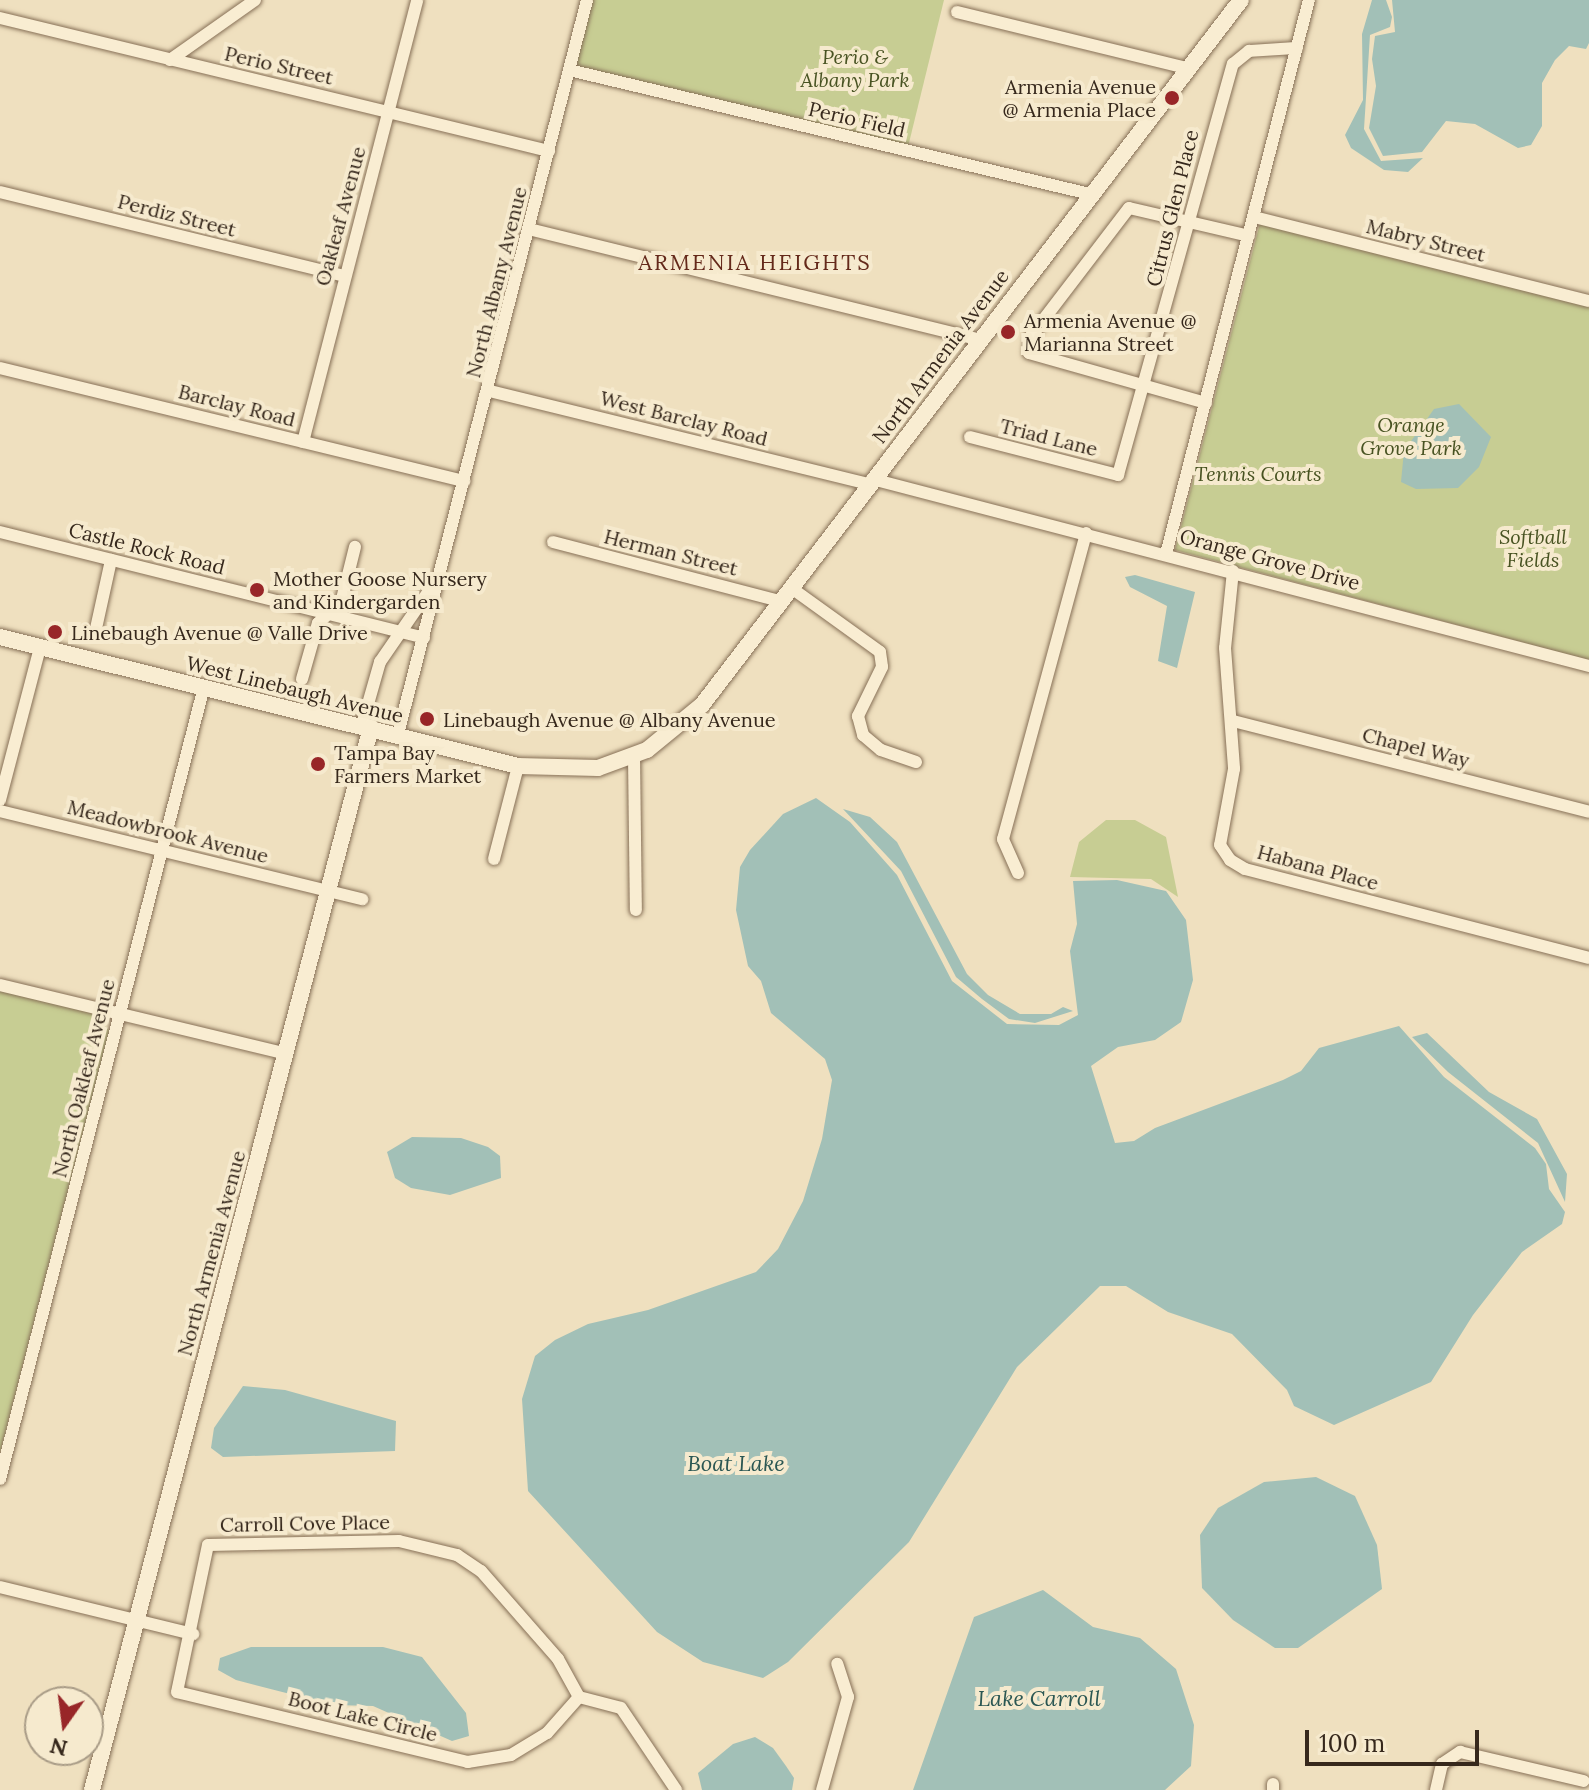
<!DOCTYPE html>
<style>
body{margin:0}
#map{position:relative;width:1589px;height:1790px;overflow:hidden;background:#efe0bf;font-family:Lora,serif}
div>[style]{position:absolute}
.green>*{inset:0;background:#c7cd93}
.water>*{inset:0;background:#a2c0b7}
.roads{filter:drop-shadow(0 0 2px #877057) drop-shadow(0 0 2px #877057)}
.street>*{height:12px;margin:-6px;padding:0 6px;transform-origin:6px;border-radius:6px;background:#f9edd2}
.secondary>*{height:16px;margin:-8px;padding:0 8px;transform-origin:8px;border-radius:8px;background:#f9edd2}
.dots>*{width:22px;height:22px;translate:-50% -50%;box-sizing:border-box;border:4px solid #f6eace;border-radius:50%}
span{translate:-50% -50%;white-space:nowrap;text-align:center;line-height:1.15;-webkit-text-stroke:8px #f6eace;paint-order:stroke}
.park-label{font-size:20px;color:#485322;font-style:italic}
.street-label{font-size:20px;color:#36281c}
.poi-label{font-size:20px;color:#36281c}
.right{translate:-100% -50%;text-align:right}
.left{translate:0 -50%;text-align:left}
.neighbourhood-label{font-size:22px;color:#64291a;letter-spacing:2px}
.water-label{font-size:22px;color:#2b5753;font-style:italic}
.north{position:absolute;left:24px;top:1686px;width:80px;height:80px;box-sizing:border-box;background:#f6eace;border:2px solid #a99c87;border-radius:50%;rotate:194deg;font-size:22px;font-weight:700;line-height:32px;text-align:center;color:#36281c}
.north::after{content:'';display:block;margin:auto;width:28px;height:36px;background:#982628;clip-path:polygon(50% 0,100% 100%,50% 72%,0 100%)}
.scale{position:absolute;left:1305px;top:1730px;width:174px;height:36px;box-sizing:border-box;border:4px solid #36281c;border-top:0;padding-left:10px;font-size:24px;line-height:28px;white-space:nowrap;color:#36281c;-webkit-text-stroke:6px #f6eace;paint-order:stroke}
</style>
<div id="map">
<div class="green">
<i style="clip-path:polygon(587px 0,944px 0,907px 151px,569px 70px)"></i>
<i style="clip-path:polygon(1260px 223px,1589px 304px,1589px 660px,1175px 550px)"></i>
<i style="clip-path:polygon(1106px 820px,1135px 820px,1166px 837px,1178px 897px,1151px 879px,1070px 877px,1079px 842px)"></i>
<i style="clip-path:polygon(0 989px,95px 1011px,109px 1031px,0 1453px)"></i>
</div>
<div class="water">
<i style="clip-path:polygon(1372px 0,1386px 0,1392px 17px,1390px 27px,1370px 35px,1364px 129px,1381px 161px,1423px 158px,1408px 172px,1384px 170px,1351px 148px,1345px 135px,1363px 100px,1362px 34px)"></i>
<i style="clip-path:polygon(1392px 0,1589px 0,1589px 43px,1586px 49px,1569px 46px,1555px 60px,1542px 83px,1542px 126px,1531px 145px,1518px 148px,1475px 124px,1446px 121px,1422px 152px,1383px 156px,1369px 128px,1376px 86px,1372px 59px,1375px 36px,1395px 32px)"></i>
<i style="clip-path:polygon(1459px 404px,1491px 437px,1479px 467px,1458px 488px,1416px 489px,1401px 482px,1404px 451px,1434px 409px)"></i>
<i style="clip-path:polygon(1135px 575px,1195px 592px,1177px 668px,1158px 661px,1167px 606px,1130px 587px,1125px 577px)"></i>
<i style="clip-path:polygon(816px 798px,850px 822px,897px 875px,952px 981px,1007px 1024px,1059px 1025px,1078px 1015px,1070px 951px,1077px 924px,1073px 881px,1117px 880px,1166px 891px,1186px 920px,1193px 980px,1181px 1022px,1155px 1040px,1118px 1047px,1091px 1066px,1115px 1143px,1134px 1141px,1155px 1128px,1283px 1080px,1301px 1071px,1319px 1048px,1399px 1026px,1444px 1077px,1535px 1148px,1546px 1164px,1549px 1189px,1565px 1212px,1562px 1224px,1522px 1252px,1473px 1315px,1431px 1382px,1334px 1425px,1294px 1406px,1287px 1390px,1232px 1334px,1168px 1312px,1126px 1286px,1100px 1286px,1017px 1367px,909px 1542px,788px 1662px,763px 1678px,703px 1662px,657px 1632px,528px 1491px,522px 1399px,535px 1356px,555px 1340px,588px 1324px,648px 1310px,756px 1272px,778px 1249px,803px 1201px,822px 1139px,832px 1080px,825px 1059px,771px 1013px,761px 981px,748px 966px,736px 910px,740px 867px,750px 850px,783px 814px)"></i>
<i style="clip-path:polygon(843px 809px,870px 817px,897px 842px,967px 974px,988px 995px,1020px 1014px,1051px 1014px,1063px 1007px,1073px 1011px,1035px 1023px,1009px 1019px,982px 999px,956px 977px,901px 871px)"></i>
<i style="clip-path:polygon(1427px 1033px,1489px 1092px,1537px 1119px,1567px 1174px,1565px 1202px,1538px 1143px,1448px 1072px,1412px 1037px)"></i>
<i style="clip-path:polygon(412px 1137px,461px 1138px,488px 1147px,500px 1156px,501px 1178px,450px 1195px,411px 1188px,395px 1178px,387px 1152px)"></i>
<i style="clip-path:polygon(243px 1386px,285px 1390px,396px 1421px,395px 1451px,223px 1457px,211px 1448px,214px 1428px)"></i>
<i style="clip-path:polygon(1316px 1477px,1355px 1496px,1377px 1545px,1382px 1589px,1298px 1648px,1275px 1648px,1233px 1620px,1202px 1588px,1200px 1535px,1218px 1508px,1264px 1482px)"></i>
<i style="clip-path:polygon(1043px 1590px,1093px 1627px,1140px 1638px,1176px 1669px,1194px 1725px,1191px 1766px,1165px 1790px,913px 1790px,974px 1617px)"></i>
<i style="clip-path:polygon(251px 1647px,383px 1647px,422px 1657px,466px 1713px,469px 1736px,452px 1741px,373px 1706px,333px 1705px,236px 1680px,218px 1670px,220px 1658px)"></i>
<i style="clip-path:polygon(755px 1737px,773px 1748px,786px 1766px,794px 1778px,792px 1790px,702px 1790px,698px 1773px,733px 1744px)"></i>
</div>
<div class="roads">
<div class="street">
<i style="left:957px;top:12px;width:237px;rotate:13.7deg"></i>
<i style="left:0;top:18px;width:565px;rotate:13.62deg"></i>
<i style="left:170px;top:60px;width:104px;rotate:-35.2deg"></i>
<i style="left:569px;top:70px;width:536px;rotate:13.39deg"></i>
<i style="left:0;top:192px;width:355px;rotate:13.7deg"></i>
<i style="left:1254px;top:217px;width:345px;rotate:14.1deg"></i>
<i style="left:529px;top:229px;width:462px;rotate:13.8deg"></i>
<i style="left:0;top:368px;width:478px;rotate:13.7deg"></i>
<i style="left:490px;top:391px;width:389px;rotate:13.8deg"></i>
<i style="left:1206px;top:403px;width:184px;rotate:-164.2deg"></i>
<i style="left:1029px;top:353px;width:17px;rotate:-83deg"></i>
<i style="left:1031px;top:336px;width:161px;rotate:-52.6deg"></i>
<i style="left:1129px;top:208px;width:123px;rotate:13.1deg"></i>
<i style="left:970px;top:437px;width:153px;rotate:14.4deg"></i>
<i style="left:1118px;top:475px;width:427px;rotate:-74.4deg"></i>
<i style="left:1233px;top:64px;width:21px;rotate:-39deg"></i>
<i style="left:1249px;top:51px;width:48px;rotate:-3.6deg"></i>
<i style="left:303px;top:442px;width:456px;rotate:-75.5deg"></i>
<i style="left:872px;top:479px;width:741px;rotate:14.62deg"></i>
<i style="left:0;top:532px;width:437px;rotate:14deg"></i>
<i style="left:553px;top:542px;width:235px;rotate:14.6deg"></i>
<i style="left:1166px;top:554px;width:572px;rotate:-75.53deg"></i>
<i style="left:1233px;top:571px;width:77px;rotate:95.9deg"></i>
<i style="left:1225px;top:648px;width:121px;rotate:85.7deg"></i>
<i style="left:1234px;top:769px;width:77px;rotate:100.4deg"></i>
<i style="left:1220px;top:845px;width:18px;rotate:56deg"></i>
<i style="left:1230px;top:860px;width:17px;rotate:31deg"></i>
<i style="left:1245px;top:869px;width:355px;rotate:14.5deg"></i>
<i style="left:790px;top:587px;width:111px;rotate:35.8deg"></i>
<i style="left:880px;top:652px;width:15px;rotate:82deg"></i>
<i style="left:882px;top:667px;width:55px;rotate:116.1deg"></i>
<i style="left:858px;top:716px;width:20px;rotate:75deg"></i>
<i style="left:863px;top:735px;width:23px;rotate:40deg"></i>
<i style="left:881px;top:750px;width:37px;rotate:19deg"></i>
<i style="left:95px;top:633px;width:75px;rotate:-77.6deg"></i>
<i style="left:302px;top:679px;width:58px;rotate:-74.1deg"></i>
<i style="left:318px;top:623px;width:30px;rotate:-41deg"></i>
<i style="left:341px;top:603px;width:58px;rotate:-76deg"></i>
<i style="left:1233px;top:721px;width:367px;rotate:14.3deg"></i>
<i style="left:362px;top:725px;width:66px;rotate:-74.1deg"></i>
<i style="left:380px;top:662px;width:97px;rotate:-55.5deg"></i>
<i style="left:398px;top:734px;width:758px;rotate:-75.56deg"></i>
<i style="left:634px;top:756px;width:154px;rotate:89.3deg"></i>
<i style="left:0;top:800px;width:158px;rotate:-75.3deg"></i>
<i style="left:0;top:811px;width:373px;rotate:13.7deg"></i>
<i style="left:494px;top:859px;width:96px;rotate:-75.5deg"></i>
<i style="left:1018px;top:873px;width:37px;rotate:-114deg"></i>
<i style="left:1003px;top:839px;width:317px;rotate:-74.8deg"></i>
<i style="left:0;top:985px;width:292px;rotate:13.5deg"></i>
<i style="left:0;top:1479px;width:818px;rotate:-75.56deg"></i>
<i style="left:0;top:1587px;width:199px;rotate:13.7deg"></i>
<i style="left:579px;top:1697px;width:48px;rotate:131.6deg"></i>
<i style="left:547px;top:1733px;width:42px;rotate:148.6deg"></i>
<i style="left:511px;top:1755px;width:44px;rotate:170.8deg"></i>
<i style="left:468px;top:1762px;width:299px;rotate:-166.5deg"></i>
<i style="left:177px;top:1692px;width:150px;rotate:-78.1deg"></i>
<i style="left:208px;top:1545px;width:191px;rotate:-1.2deg"></i>
<i style="left:399px;top:1541px;width:60px;rotate:13.6deg"></i>
<i style="left:457px;top:1555px;width:29px;rotate:34deg"></i>
<i style="left:481px;top:1571px;width:117px;rotate:48.8deg"></i>
<i style="left:558px;top:1659px;width:43px;rotate:61.1deg"></i>
<i style="left:579px;top:1697px;width:43px;rotate:14.7deg"></i>
<i style="left:621px;top:1708px;width:99px;rotate:56.1deg"></i>
<i style="left:1273px;top:1784px;width:6px;rotate:90deg"></i>
<i style="left:822px;top:1790px;width:97px;rotate:-74.4deg"></i>
<i style="left:848px;top:1697px;width:35px;rotate:-108deg"></i>
<i style="left:1436px;top:1790px;width:27px;rotate:-77deg"></i>
<i style="left:1442px;top:1764px;width:22px;rotate:-34deg"></i>
<i style="left:1460px;top:1752px;width:127px;rotate:13.2deg"></i>
</div>
<div class="secondary">
<i style="left:0;top:637px;width:534px;rotate:13.98deg"></i>
<i style="left:518px;top:766px;width:80px;rotate:1.4deg"></i>
<i style="left:598px;top:768px;width:52px;rotate:-20.2deg"></i>
<i style="left:647px;top:750px;width:71px;rotate:-39.3deg"></i>
<i style="left:702px;top:705px;width:887px;rotate:-52.6deg"></i>
<i style="left:92px;top:1790px;width:1099px;rotate:-75.29deg"></i>
</div>
</div>
<div class="dots">
<i style="left:1172px;top:98px;background:#982628"></i>
<i style="left:1008px;top:332px;background:#982628"></i>
<i style="left:257px;top:590px;background:#982628"></i>
<i style="left:55px;top:632px;background:#982628"></i>
<i style="left:427px;top:719px;background:#982628"></i>
<i style="left:318px;top:764px;background:#982628"></i>
</div>
<div class="park-label">
<span style="left:855px;top:68px">Perio &amp;<br>Albany Park</span>
<span style="left:1411px;top:436px">Orange<br>Grove Park</span>
<span style="left:1258px;top:473px">Tennis Courts</span>
<span style="left:1533px;top:548px">Softball<br>Fields</span>
</div>
<div class="street-label">
<span style="left:279px;top:65px;rotate:13deg">Perio Street</span>
<span style="left:857px;top:119px;rotate:13deg">Perio Field</span>
<span style="left:1172px;top:208px;rotate:-76deg">Citrus Glen Place</span>
<span style="left:177px;top:215px;rotate:14deg">Perdiz Street</span>
<span style="left:340px;top:216px;rotate:-75deg">Oakleaf Avenue</span>
<span style="left:1426px;top:240px;rotate:14deg">Mabry Street</span>
<span style="left:496px;top:282px;rotate:-76deg">North Albany Avenue</span>
<span style="left:940px;top:356px;rotate:-53deg">North Armenia Avenue</span>
<span style="left:237px;top:405px;rotate:14deg">Barclay Road</span>
<span style="left:684px;top:418px;rotate:14deg">West Barclay Road</span>
<span style="left:1049px;top:437px;rotate:14deg">Triad Lane</span>
<span style="left:147px;top:548px;rotate:14deg">Castle Rock Road</span>
<span style="left:671px;top:552px;rotate:14deg">Herman Street</span>
<span style="left:1270px;top:559px;rotate:15deg">Orange Grove Drive</span>
<span style="left:295px;top:689px;rotate:14deg">West Linebaugh Avenue</span>
<span style="left:1416px;top:747px;rotate:14deg">Chapel Way</span>
<span style="left:168px;top:831px;rotate:14deg">Meadowbrook Avenue</span>
<span style="left:1318px;top:867px;rotate:15deg">Habana Place</span>
<span style="left:83px;top:1078px;rotate:-76deg">North Oakleaf Avenue</span>
<span style="left:211px;top:1253px;rotate:-75deg">North Armenia Avenue</span>
<span style="left:305px;top:1523px;rotate:-1deg">Carroll Cove Place</span>
<span style="left:363px;top:1716px;rotate:14deg">Boot Lake Circle</span>
</div>
<div class="poi-label">
<span class="right" style="left:1156px;top:98px">Armenia Avenue<br>@ Armenia Place</span>
<span class="left" style="left:1024px;top:332px">Armenia Avenue @<br>Marianna Street</span>
<span class="left" style="left:273px;top:590px">Mother Goose Nursery<br>and Kindergarden</span>
<span class="left" style="left:71px;top:632px">Linebaugh Avenue @ Valle Drive</span>
<span class="left" style="left:443px;top:719px">Linebaugh Avenue @ Albany Avenue</span>
<span class="left" style="left:334px;top:764px">Tampa Bay<br>Farmers Market</span>
</div>
<div class="neighbourhood-label">
<span style="left:755px;top:263px">ARMENIA HEIGHTS</span>
</div>
<div class="water-label">
<span style="left:736px;top:1464px">Boat Lake</span>
<span style="left:1039px;top:1699px">Lake Carroll</span>
</div>
<div class="north">N</div>
<div class="scale">100 m</div>
</div>
